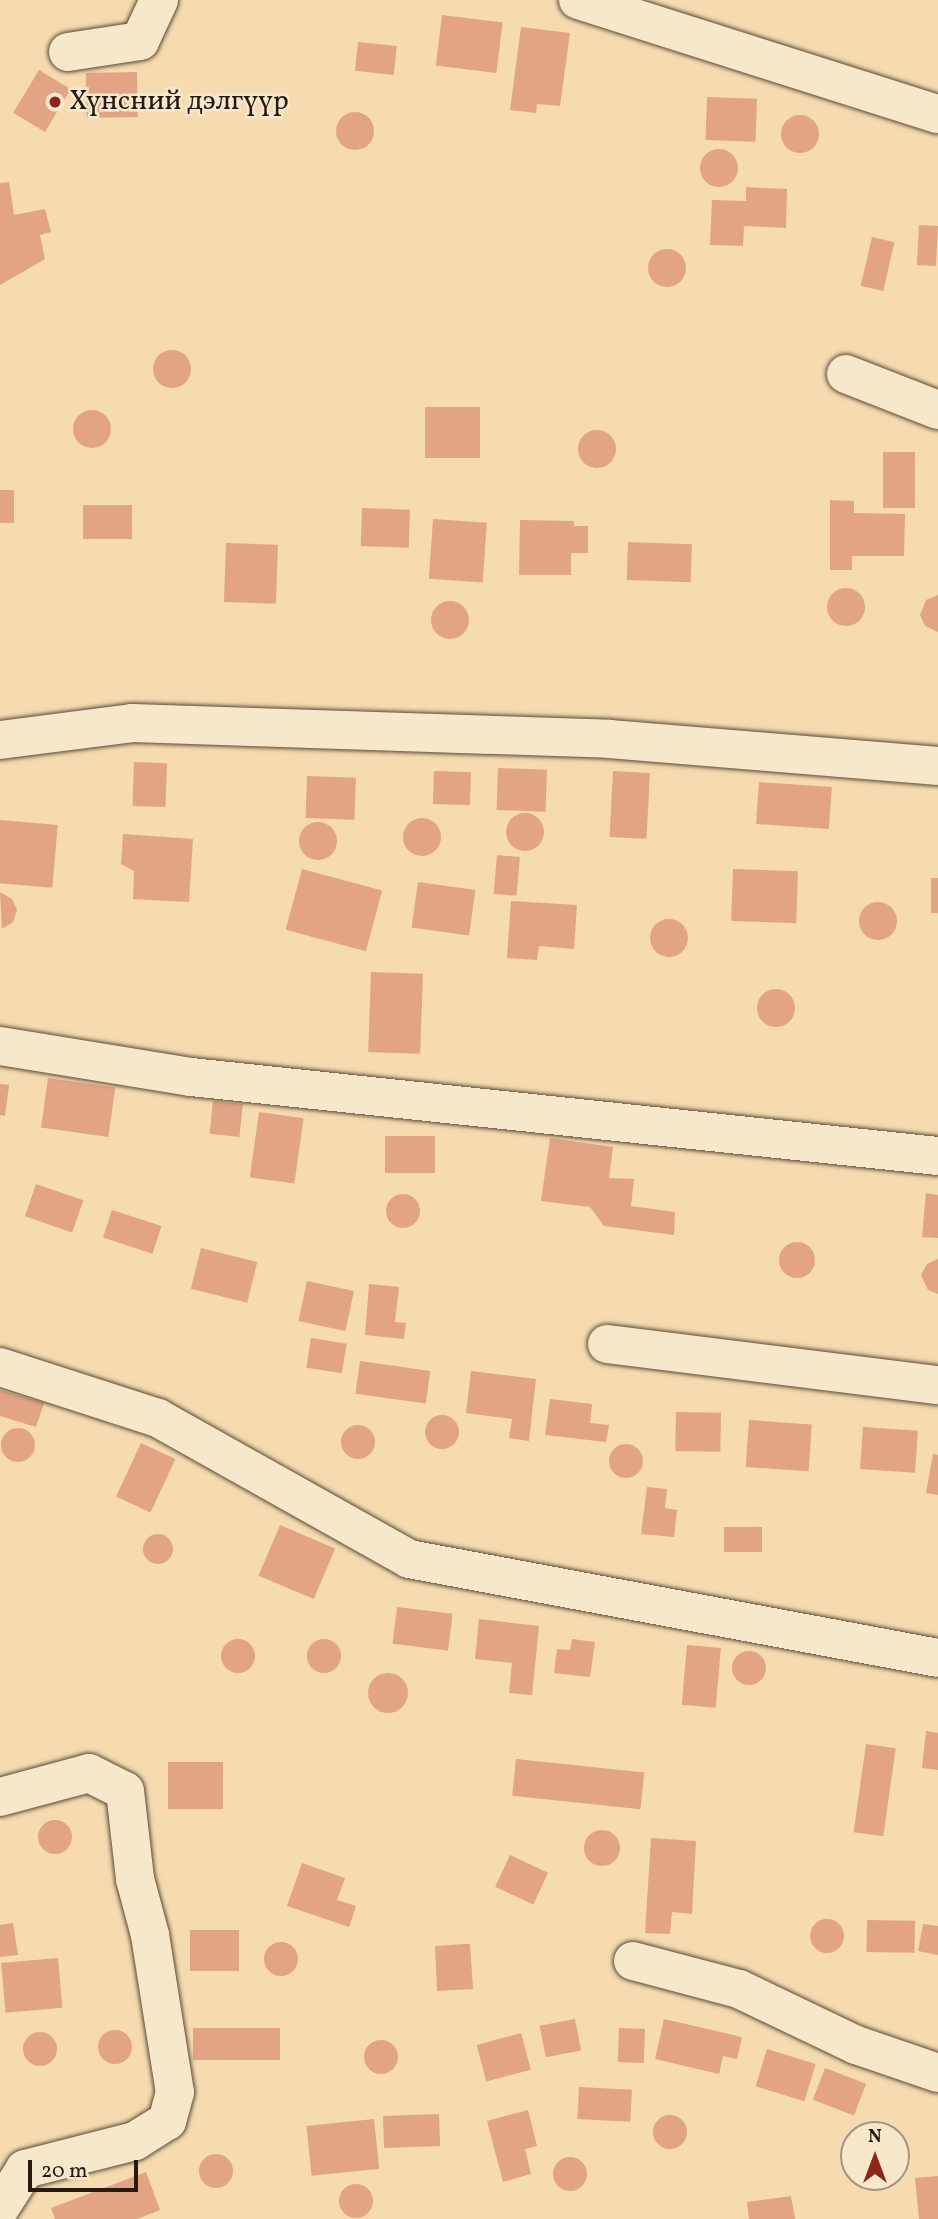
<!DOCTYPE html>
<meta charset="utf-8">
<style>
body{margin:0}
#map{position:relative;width:938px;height:2219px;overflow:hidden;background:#f5dbaf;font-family:Vollkorn,serif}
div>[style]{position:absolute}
.building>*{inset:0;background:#e3a385;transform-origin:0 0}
.round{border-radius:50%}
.roads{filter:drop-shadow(0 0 2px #5a4a38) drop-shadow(0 0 2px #5a4a38)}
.minor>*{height:38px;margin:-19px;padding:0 19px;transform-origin:19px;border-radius:19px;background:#f8e8cb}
.dots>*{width:19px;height:19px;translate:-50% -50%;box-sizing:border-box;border:4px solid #f8e8cb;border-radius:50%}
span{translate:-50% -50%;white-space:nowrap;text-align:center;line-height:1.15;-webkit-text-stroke:5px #f8e8cb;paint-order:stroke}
.poi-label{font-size:28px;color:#261910}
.left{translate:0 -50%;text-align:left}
.north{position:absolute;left:840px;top:2121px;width:70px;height:70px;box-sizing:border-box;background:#f8e8cb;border:2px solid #a49580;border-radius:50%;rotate:0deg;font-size:19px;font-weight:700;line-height:28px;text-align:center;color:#261910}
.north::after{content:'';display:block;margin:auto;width:24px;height:32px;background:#8f2418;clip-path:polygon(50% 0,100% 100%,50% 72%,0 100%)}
.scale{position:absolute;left:28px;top:2160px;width:110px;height:32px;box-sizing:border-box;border:4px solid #261910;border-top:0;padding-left:9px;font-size:21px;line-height:24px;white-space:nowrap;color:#261910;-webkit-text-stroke:5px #f8e8cb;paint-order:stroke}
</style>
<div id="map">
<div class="building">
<i style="left:442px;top:15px;width:61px;height:51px;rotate:7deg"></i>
<i style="clip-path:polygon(521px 27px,570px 33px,560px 106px,537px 104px,536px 113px,510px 110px)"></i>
<i style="left:358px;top:42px;width:39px;height:29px;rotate:6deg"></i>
<i style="left:39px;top:70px;width:37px;height:50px;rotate:31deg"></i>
<i style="left:137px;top:72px;width:45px;height:51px;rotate:89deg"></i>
<i style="left:707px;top:97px;width:50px;height:43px;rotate:2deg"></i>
<i class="round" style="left:336px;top:112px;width:38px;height:38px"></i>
<i class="round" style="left:781px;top:115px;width:38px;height:38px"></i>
<i class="round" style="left:700px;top:149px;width:38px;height:38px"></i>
<i style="clip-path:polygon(9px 182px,14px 215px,45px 209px,51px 232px,40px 235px,45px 259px,0 285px,0 183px)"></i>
<i style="clip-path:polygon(746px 187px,787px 189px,786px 228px,744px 226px,743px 246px,710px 245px,712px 200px,746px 201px)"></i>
<i style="left:919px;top:225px;width:19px;height:40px;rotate:3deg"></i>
<i style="left:872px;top:237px;width:23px;height:50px;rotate:13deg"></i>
<i class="round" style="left:648px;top:249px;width:38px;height:38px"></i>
<i class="round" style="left:153px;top:350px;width:38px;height:38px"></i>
<i style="left:425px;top:407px;width:55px;height:51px"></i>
<i class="round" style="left:73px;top:410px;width:38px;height:38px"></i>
<i class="round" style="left:578px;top:430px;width:38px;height:38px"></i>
<i style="left:883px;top:452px;width:32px;height:56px"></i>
<i style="left:0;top:490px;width:14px;height:33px"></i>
<i style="clip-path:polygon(830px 500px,854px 501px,854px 513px,905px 514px,904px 556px,852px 556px,852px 570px,830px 570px)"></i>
<i style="left:83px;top:505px;width:49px;height:34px"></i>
<i style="left:362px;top:508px;width:48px;height:38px;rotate:2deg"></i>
<i style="left:433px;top:519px;width:54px;height:60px;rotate:4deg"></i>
<i style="clip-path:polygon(520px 520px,574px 521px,574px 526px,588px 526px,588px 553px,571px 553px,571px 575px,519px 575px)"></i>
<i style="left:628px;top:542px;width:64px;height:38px;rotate:2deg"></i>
<i style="left:226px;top:543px;width:52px;height:59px;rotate:2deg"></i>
<i class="round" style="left:827px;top:588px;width:38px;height:38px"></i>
<i style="clip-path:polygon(938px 595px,938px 632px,925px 626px,920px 615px,926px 600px)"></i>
<i class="round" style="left:431px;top:601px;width:38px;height:38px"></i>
<i style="left:134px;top:762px;width:33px;height:44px;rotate:2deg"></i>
<i style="left:498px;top:768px;width:49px;height:42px;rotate:2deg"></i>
<i style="left:434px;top:771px;width:37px;height:33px;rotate:2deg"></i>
<i style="left:613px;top:771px;width:37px;height:66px;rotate:3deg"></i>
<i style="left:307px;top:776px;width:49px;height:42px;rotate:2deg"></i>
<i style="left:759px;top:782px;width:73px;height:42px;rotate:4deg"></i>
<i class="round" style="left:506px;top:813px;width:38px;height:38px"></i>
<i class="round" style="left:403px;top:818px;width:38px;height:38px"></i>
<i style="left:0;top:820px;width:58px;height:63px;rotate:5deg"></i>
<i class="round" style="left:299px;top:822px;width:38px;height:38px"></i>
<i style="clip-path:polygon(123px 834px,193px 839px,189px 902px,133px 899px,134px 871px,121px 864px)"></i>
<i style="left:497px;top:855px;width:23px;height:39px;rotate:5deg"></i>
<i style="left:302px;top:869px;width:83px;height:63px;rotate:15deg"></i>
<i style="left:733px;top:869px;width:65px;height:52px;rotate:2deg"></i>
<i style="left:931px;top:878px;width:7px;height:35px"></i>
<i style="left:418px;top:882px;width:58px;height:46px;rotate:8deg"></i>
<i style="clip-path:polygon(0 892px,12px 899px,17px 910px,13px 922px,2px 929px)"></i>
<i style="clip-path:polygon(511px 901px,577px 905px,574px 949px,539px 946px,537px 960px,507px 958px)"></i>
<i class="round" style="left:859px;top:902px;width:38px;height:38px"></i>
<i class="round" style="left:650px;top:919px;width:38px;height:38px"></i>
<i style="left:371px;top:972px;width:52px;height:80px;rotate:2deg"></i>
<i class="round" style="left:757px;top:989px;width:38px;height:38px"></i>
<i style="left:48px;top:1078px;width:68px;height:50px;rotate:8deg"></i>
<i style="clip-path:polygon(0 1084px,9px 1085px,5px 1116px,0 1115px)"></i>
<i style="left:213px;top:1101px;width:30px;height:33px;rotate:6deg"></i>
<i style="left:259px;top:1112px;width:45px;height:66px;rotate:8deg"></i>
<i style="left:385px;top:1136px;width:50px;height:37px"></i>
<i style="clip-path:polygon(550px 1138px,613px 1147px,609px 1178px,634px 1179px,631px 1206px,675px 1212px,674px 1235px,604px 1226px,590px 1207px,541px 1201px)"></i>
<i style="left:36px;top:1184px;width:50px;height:34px;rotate:19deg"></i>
<i style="clip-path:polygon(926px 1193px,938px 1195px,938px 1238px,922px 1237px)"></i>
<i class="round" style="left:386px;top:1194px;width:34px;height:34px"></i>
<i style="left:112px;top:1210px;width:52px;height:29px;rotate:18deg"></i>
<i class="round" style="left:779px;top:1242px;width:36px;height:36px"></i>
<i style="left:201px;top:1248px;width:58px;height:42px;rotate:14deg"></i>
<i style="clip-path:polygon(938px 1259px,938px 1294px,928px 1290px,921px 1275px,927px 1264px)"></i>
<i style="left:307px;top:1281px;width:48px;height:41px;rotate:12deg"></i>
<i style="clip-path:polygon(369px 1284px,399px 1287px,395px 1322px,406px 1323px,404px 1339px,365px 1335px)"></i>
<i style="left:311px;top:1338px;width:36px;height:30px;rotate:9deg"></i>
<i style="left:360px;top:1361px;width:71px;height:33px;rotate:8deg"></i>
<i style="clip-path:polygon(471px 1371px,536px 1379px,529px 1441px,509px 1438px,512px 1419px,466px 1413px)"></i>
<i style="clip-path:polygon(0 1390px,44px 1403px,36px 1427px,0 1416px)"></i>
<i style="clip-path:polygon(550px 1399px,592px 1404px,590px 1423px,609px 1425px,606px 1442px,545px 1435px)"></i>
<i style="left:676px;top:1412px;width:45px;height:39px;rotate:1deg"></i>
<i class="round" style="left:425px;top:1415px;width:34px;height:34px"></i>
<i style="left:749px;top:1420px;width:63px;height:47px;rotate:4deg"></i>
<i class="round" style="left:341px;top:1425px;width:34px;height:34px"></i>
<i style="left:863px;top:1427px;width:55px;height:42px;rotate:4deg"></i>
<i class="round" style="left:1px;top:1428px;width:34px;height:34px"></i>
<i style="left:141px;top:1443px;width:38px;height:59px;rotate:25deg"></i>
<i class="round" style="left:609px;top:1444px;width:34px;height:34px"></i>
<i style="clip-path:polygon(933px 1454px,938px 1455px,938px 1495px,926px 1493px)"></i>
<i style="clip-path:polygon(647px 1487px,667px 1489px,665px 1508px,677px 1510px,674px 1537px,641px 1534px)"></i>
<i style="left:280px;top:1525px;width:60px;height:55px;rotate:23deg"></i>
<i style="left:724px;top:1527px;width:38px;height:25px"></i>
<i class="round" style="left:143px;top:1534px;width:30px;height:30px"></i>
<i style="left:397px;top:1607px;width:56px;height:37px;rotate:7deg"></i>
<i style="clip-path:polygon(479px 1619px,539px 1626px,532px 1695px,509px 1693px,512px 1663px,475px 1659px)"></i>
<i class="round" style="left:307px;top:1639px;width:34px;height:34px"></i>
<i style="clip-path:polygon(572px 1639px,595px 1642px,590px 1677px,554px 1673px,557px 1649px,570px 1650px)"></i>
<i class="round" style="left:221px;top:1639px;width:34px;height:34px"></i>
<i style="left:687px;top:1645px;width:34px;height:60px;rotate:5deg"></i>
<i class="round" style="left:732px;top:1651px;width:34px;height:34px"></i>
<i class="round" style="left:368px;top:1673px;width:40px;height:40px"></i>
<i style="clip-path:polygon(926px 1731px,938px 1733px,938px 1770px,922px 1768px)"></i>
<i style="left:866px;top:1744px;width:30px;height:89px;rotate:8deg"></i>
<i style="left:516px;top:1759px;width:129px;height:37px;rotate:6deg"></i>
<i style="left:168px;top:1762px;width:55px;height:47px"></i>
<i class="round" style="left:38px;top:1820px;width:34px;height:34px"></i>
<i class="round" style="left:584px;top:1830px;width:36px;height:36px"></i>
<i style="clip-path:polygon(651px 1838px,696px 1841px,692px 1914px,672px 1912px,670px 1934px,645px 1933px)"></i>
<i style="left:510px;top:1855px;width:42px;height:35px;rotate:25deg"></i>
<i style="clip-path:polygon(302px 1863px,345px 1878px,337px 1900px,356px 1906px,349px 1927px,287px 1906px)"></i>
<i class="round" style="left:810px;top:1919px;width:34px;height:34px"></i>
<i style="left:867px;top:1920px;width:48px;height:32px;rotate:1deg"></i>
<i style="clip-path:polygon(13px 1923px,18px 1955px,0 1957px,0 1925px)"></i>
<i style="clip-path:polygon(923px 1924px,938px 1926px,938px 1955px,918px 1951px)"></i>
<i style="left:190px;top:1930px;width:49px;height:41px"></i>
<i class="round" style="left:264px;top:1942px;width:34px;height:34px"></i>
<i style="clip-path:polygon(465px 1944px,470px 1944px,473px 1989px,437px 1991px,435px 1946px)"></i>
<i style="left:58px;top:1958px;width:50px;height:57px;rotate:85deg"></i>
<i style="left:575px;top:2019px;width:32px;height:36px;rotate:79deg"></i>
<i style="clip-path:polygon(664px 2019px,742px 2037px,737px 2059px,723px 2056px,719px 2074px,655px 2059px)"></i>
<i style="left:280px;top:2028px;width:32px;height:87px;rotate:90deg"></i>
<i style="left:619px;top:2028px;width:26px;height:34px;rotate:2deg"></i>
<i class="round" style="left:98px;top:2030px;width:34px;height:34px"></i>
<i class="round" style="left:23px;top:2032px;width:34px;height:34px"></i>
<i style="left:521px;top:2033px;width:38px;height:46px;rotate:75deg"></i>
<i class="round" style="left:364px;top:2040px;width:34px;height:34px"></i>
<i style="left:767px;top:2049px;width:51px;height:39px;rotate:17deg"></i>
<i style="left:825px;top:2068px;width:44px;height:34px;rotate:21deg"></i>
<i style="left:579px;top:2087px;width:53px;height:32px;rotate:3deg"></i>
<i style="clip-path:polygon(528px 2110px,537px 2146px,525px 2149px,531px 2174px,503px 2182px,487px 2121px)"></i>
<i style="left:439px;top:2114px;width:32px;height:56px;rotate:88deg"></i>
<i class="round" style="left:653px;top:2115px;width:34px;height:34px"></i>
<i style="left:374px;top:2119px;width:50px;height:68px;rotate:84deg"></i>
<i class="round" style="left:199px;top:2154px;width:34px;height:34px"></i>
<i class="round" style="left:553px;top:2157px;width:34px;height:34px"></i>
<i style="clip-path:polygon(146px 2172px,160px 2210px,137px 2219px,55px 2219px,51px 2208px)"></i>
<i style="clip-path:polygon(938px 2176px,938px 2219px,919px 2219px,915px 2178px)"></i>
<i class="round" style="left:339px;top:2184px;width:34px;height:34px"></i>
<i style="clip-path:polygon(791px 2196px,795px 2219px,749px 2219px,747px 2202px)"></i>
</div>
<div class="roads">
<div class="minor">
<i style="left:578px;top:0;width:378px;rotate:17.6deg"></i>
<i style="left:68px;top:52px;width:73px;rotate:-8.7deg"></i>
<i style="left:140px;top:41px;width:45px;rotate:-65.1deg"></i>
<i style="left:846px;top:374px;width:99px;rotate:21.4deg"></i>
<i style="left:0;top:740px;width:133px;rotate:-7.3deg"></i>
<i style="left:132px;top:723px;width:478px;rotate:1.9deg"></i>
<i style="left:610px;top:739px;width:329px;rotate:4.7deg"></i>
<i style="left:0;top:1046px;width:193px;rotate:9.2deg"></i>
<i style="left:191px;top:1077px;width:751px;rotate:6.04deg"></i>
<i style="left:607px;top:1344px;width:334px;rotate:7.1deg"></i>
<i style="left:0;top:1367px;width:166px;rotate:17.9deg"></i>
<i style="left:158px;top:1418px;width:288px;rotate:29.3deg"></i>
<i style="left:409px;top:1559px;width:538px;rotate:10.6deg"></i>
<i style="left:0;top:1797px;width:92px;rotate:-15.1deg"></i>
<i style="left:89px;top:1773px;width:40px;rotate:26.6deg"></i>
<i style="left:125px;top:1791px;width:89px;rotate:83.5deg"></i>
<i style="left:135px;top:1879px;width:58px;rotate:75deg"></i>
<i style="left:150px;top:1935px;width:159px;rotate:81deg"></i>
<i style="left:175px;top:2092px;width:30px;rotate:105deg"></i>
<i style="left:167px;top:2121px;width:38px;rotate:148deg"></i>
<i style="left:135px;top:2141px;width:114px;rotate:165.7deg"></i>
<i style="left:25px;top:2169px;width:46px;rotate:122.7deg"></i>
<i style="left:633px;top:1961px;width:110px;rotate:14.8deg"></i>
<i style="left:739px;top:1989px;width:130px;rotate:25.6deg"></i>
<i style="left:856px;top:2045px;width:87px;rotate:18.9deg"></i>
</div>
</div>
<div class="dots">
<i style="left:55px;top:102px;background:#8f2418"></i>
</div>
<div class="poi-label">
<span class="left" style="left:69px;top:102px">Хүнсний дэлгүүр</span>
</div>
<div class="north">N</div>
<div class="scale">20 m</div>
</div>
